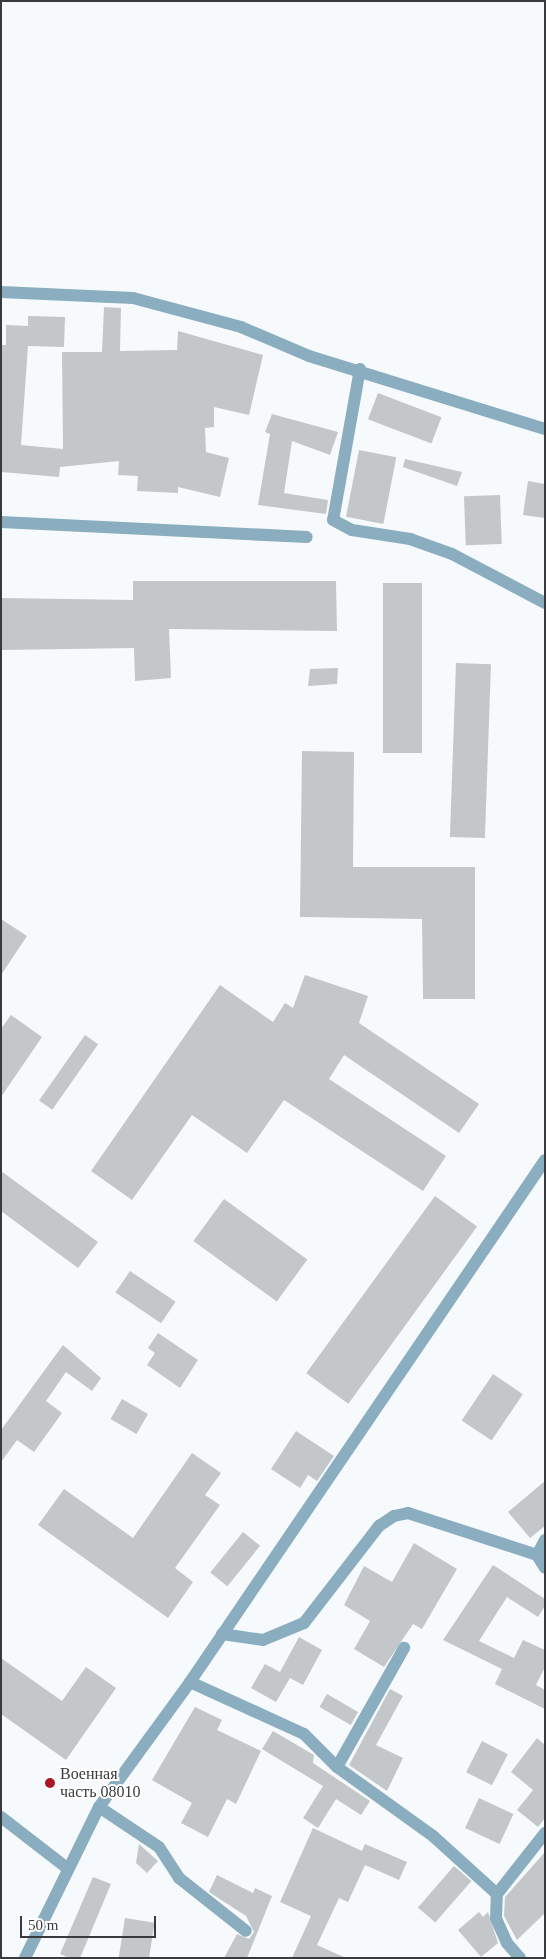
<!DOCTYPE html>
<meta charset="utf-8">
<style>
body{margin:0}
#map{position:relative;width:546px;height:1959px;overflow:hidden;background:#f6fafd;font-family:Georgia,serif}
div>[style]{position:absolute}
.building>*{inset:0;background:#c3c7c9;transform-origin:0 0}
.minor>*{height:12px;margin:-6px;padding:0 6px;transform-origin:6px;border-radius:6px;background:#8aadbf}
.dots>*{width:14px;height:14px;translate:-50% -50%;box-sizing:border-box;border:2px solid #fff;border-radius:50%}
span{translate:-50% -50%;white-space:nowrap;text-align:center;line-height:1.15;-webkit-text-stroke:4px #fff;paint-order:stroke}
.poi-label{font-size:16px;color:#393a3b}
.left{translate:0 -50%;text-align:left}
.frame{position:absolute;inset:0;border:2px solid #393a3b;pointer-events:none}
.scale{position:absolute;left:20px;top:1916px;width:136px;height:22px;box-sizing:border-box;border:2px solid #393a3b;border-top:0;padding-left:6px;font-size:15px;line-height:18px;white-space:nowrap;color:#393a3b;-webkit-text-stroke:4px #fff;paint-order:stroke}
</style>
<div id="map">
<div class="building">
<i style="clip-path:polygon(104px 307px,121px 308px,120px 351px,177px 350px,178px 331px,263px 355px,249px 415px,214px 407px,214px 427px,205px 428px,206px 452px,229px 458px,220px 497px,178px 487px,178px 493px,137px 491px,138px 476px,118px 475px,119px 461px,60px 467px,59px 477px,1px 472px,1px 345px,6px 345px,6px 325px,28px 326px,28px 316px,65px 317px,64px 347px,28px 346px,21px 445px,63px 449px,62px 352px,102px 352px)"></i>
<i style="left:378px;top:393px;width:68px;height:28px;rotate:21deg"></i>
<i style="clip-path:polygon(272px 414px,338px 432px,330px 455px,292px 441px,284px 493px,328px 500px,326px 514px,258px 505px,270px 434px,265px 432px)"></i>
<i style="left:359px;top:450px;width:38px;height:68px;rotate:11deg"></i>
<i style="clip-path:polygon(405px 459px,462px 472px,457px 486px,403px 467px)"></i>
<i style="clip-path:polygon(528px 481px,545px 484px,545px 518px,523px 515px)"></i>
<i style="left:500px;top:495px;width:49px;height:36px;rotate:88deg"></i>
<i style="clip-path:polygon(133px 581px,336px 581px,337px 631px,169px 629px,171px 678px,135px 681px,134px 648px,1px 650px,1px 598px,133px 600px)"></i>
<i style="left:383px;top:583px;width:39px;height:170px"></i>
<i style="left:456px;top:663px;width:35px;height:174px;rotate:2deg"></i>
<i style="clip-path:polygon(338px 668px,337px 684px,308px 686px,310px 669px)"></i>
<i style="clip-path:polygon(302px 751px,354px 752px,353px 867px,475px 867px,475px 999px,423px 999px,422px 919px,300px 917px)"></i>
<i style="clip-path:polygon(1px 919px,27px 936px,1px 975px)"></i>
<i style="clip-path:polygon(305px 975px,368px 996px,359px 1023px,479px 1104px,459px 1133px,344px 1055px,329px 1079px,446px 1156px,423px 1191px,284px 1100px,247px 1153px,192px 1115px,132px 1200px,91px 1171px,220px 985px,273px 1022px,285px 1003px,293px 1008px)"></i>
<i style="clip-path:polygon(11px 1015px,42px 1037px,1px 1097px,1px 1029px)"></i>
<i style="left:85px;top:1035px;width:16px;height:80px;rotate:35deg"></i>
<i style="clip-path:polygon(1px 1171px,98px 1242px,78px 1268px,1px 1211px)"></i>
<i style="left:435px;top:1196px;width:52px;height:219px;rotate:36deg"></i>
<i style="left:224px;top:1199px;width:103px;height:52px;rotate:36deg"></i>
<i style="left:130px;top:1271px;width:55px;height:26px;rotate:34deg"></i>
<i style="clip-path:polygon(158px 1333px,198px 1360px,180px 1388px,147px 1365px,155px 1353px,148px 1348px)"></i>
<i style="clip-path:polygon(63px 1345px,101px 1378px,92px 1391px,66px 1372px,46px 1401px,62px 1413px,34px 1452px,17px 1440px,1px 1462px,1px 1430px)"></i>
<i style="left:493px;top:1374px;width:36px;height:56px;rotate:34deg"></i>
<i style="left:122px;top:1399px;width:30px;height:23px;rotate:30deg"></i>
<i style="clip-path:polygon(296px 1431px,334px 1456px,317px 1481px,308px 1475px,300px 1488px,271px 1469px)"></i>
<i style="clip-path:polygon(192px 1453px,221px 1473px,205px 1495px,220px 1505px,175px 1568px,193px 1582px,168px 1618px,38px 1525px,64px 1489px,133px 1538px)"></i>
<i style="clip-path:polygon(545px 1481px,545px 1526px,530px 1538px,508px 1512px)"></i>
<i style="left:243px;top:1532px;width:22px;height:52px;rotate:39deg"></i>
<i style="clip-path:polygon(414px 1543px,457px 1569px,422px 1629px,413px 1624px,384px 1667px,354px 1649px,370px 1621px,344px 1605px,364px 1566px,392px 1582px)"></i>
<i style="clip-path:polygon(493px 1565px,545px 1599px,545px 1606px,538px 1617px,507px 1597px,479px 1641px,514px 1658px,523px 1640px,545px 1650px,545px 1667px,536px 1685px,545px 1690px,545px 1709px,495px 1684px,502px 1669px,443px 1640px)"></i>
<i style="clip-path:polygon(299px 1637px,322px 1650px,303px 1685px,290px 1678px,276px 1702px,251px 1688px,265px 1664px,280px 1672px)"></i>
<i style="clip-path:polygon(1px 1658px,62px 1701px,86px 1667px,116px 1688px,66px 1760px,1px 1714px)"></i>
<i style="clip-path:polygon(390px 1689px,403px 1696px,376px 1745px,403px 1758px,387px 1791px,349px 1765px)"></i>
<i style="left:327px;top:1694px;width:36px;height:15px;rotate:30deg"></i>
<i style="clip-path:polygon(195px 1707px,222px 1720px,217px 1730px,261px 1751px,236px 1804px,227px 1799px,208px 1837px,181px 1823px,192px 1803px,152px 1780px)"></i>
<i style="clip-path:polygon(273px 1731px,314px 1755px,313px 1763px,370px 1801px,361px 1815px,336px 1799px,318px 1828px,303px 1818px,323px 1786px,262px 1749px)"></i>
<i style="clip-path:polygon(537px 1738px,545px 1745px,545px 1818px,538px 1827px,517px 1810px,533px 1790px,511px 1772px)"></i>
<i style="left:482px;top:1741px;width:29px;height:35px;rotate:27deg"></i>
<i style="left:479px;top:1798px;width:38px;height:33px;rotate:25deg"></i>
<i style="clip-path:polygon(313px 1828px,362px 1851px,365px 1844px,407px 1862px,399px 1880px,365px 1865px,348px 1902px,339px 1898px,317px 1945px,346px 1958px,292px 1958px,311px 1916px,280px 1902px)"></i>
<i style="clip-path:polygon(139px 1844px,158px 1861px,147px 1873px,136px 1863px)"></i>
<i style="clip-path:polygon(545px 1852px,545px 1913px,517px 1940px,504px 1916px,505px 1897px)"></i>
<i style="left:454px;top:1866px;width:23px;height:55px;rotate:41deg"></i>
<i style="clip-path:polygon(217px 1875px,253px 1893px,255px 1888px,272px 1896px,247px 1958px,224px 1958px,237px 1934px,249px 1939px,254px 1932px,246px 1916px,209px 1892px)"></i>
<i style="clip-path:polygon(93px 1877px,111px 1884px,80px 1958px,69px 1958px,60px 1954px)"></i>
<i style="clip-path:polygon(479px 1912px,483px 1917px,488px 1912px,498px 1943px,481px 1957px,458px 1930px)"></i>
<i style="left:125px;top:1918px;width:30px;height:41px;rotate:9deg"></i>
</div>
<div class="minor">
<i style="left:1px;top:292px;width:132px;rotate:2.6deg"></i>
<i style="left:133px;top:298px;width:112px;rotate:15deg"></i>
<i style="left:241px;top:327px;width:74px;rotate:23.1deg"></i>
<i style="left:309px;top:356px;width:247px;rotate:17.2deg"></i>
<i style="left:360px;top:369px;width:153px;rotate:100.1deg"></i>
<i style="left:333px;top:520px;width:21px;rotate:28deg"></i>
<i style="left:352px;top:530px;width:59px;rotate:8.8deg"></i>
<i style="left:410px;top:539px;width:45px;rotate:19.7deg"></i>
<i style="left:452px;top:554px;width:105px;rotate:27.8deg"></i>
<i style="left:1px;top:522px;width:306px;rotate:2.8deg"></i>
<i style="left:545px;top:1540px;width:17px;rotate:118deg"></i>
<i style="left:537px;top:1555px;width:15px;rotate:58deg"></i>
<i style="left:222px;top:1634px;width:41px;rotate:8.3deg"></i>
<i style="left:263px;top:1640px;width:44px;rotate:-22.5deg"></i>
<i style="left:304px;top:1623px;width:123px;rotate:-52.3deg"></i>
<i style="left:379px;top:1526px;width:18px;rotate:-34deg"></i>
<i style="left:394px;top:1516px;width:14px;rotate:-12deg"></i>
<i style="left:408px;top:1513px;width:136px;rotate:18deg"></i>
<i style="left:190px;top:1682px;width:125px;rotate:24.5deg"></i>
<i style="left:304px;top:1734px;width:47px;rotate:45deg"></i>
<i style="left:337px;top:1767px;width:118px;rotate:35.7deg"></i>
<i style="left:433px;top:1836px;width:86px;rotate:42.2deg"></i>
<i style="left:337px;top:1767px;width:137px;rotate:-60.6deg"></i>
<i style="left:99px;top:1807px;width:72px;rotate:33.7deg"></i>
<i style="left:159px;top:1847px;width:37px;rotate:57deg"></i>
<i style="left:179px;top:1878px;width:85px;rotate:38.3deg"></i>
<i style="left:1px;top:1817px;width:83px;rotate:37.7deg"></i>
<i style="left:25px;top:1958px;width:168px;rotate:-63.9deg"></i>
<i style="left:99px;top:1807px;width:155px;rotate:-53.9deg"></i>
<i style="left:190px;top:1682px;width:631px;rotate:-55.78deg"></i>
<i style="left:520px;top:1958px;width:20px;rotate:-131deg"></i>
<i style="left:507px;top:1943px;width:27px;rotate:-114deg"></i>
<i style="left:496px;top:1918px;width:24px;rotate:-88deg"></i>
<i style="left:497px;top:1894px;width:78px;rotate:-51.8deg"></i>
</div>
<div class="dots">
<i style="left:50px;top:1783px;background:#ab1726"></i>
</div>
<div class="poi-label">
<span class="left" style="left:60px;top:1783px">Военная<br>часть 08010</span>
</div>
<div class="frame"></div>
<div class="scale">50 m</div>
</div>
